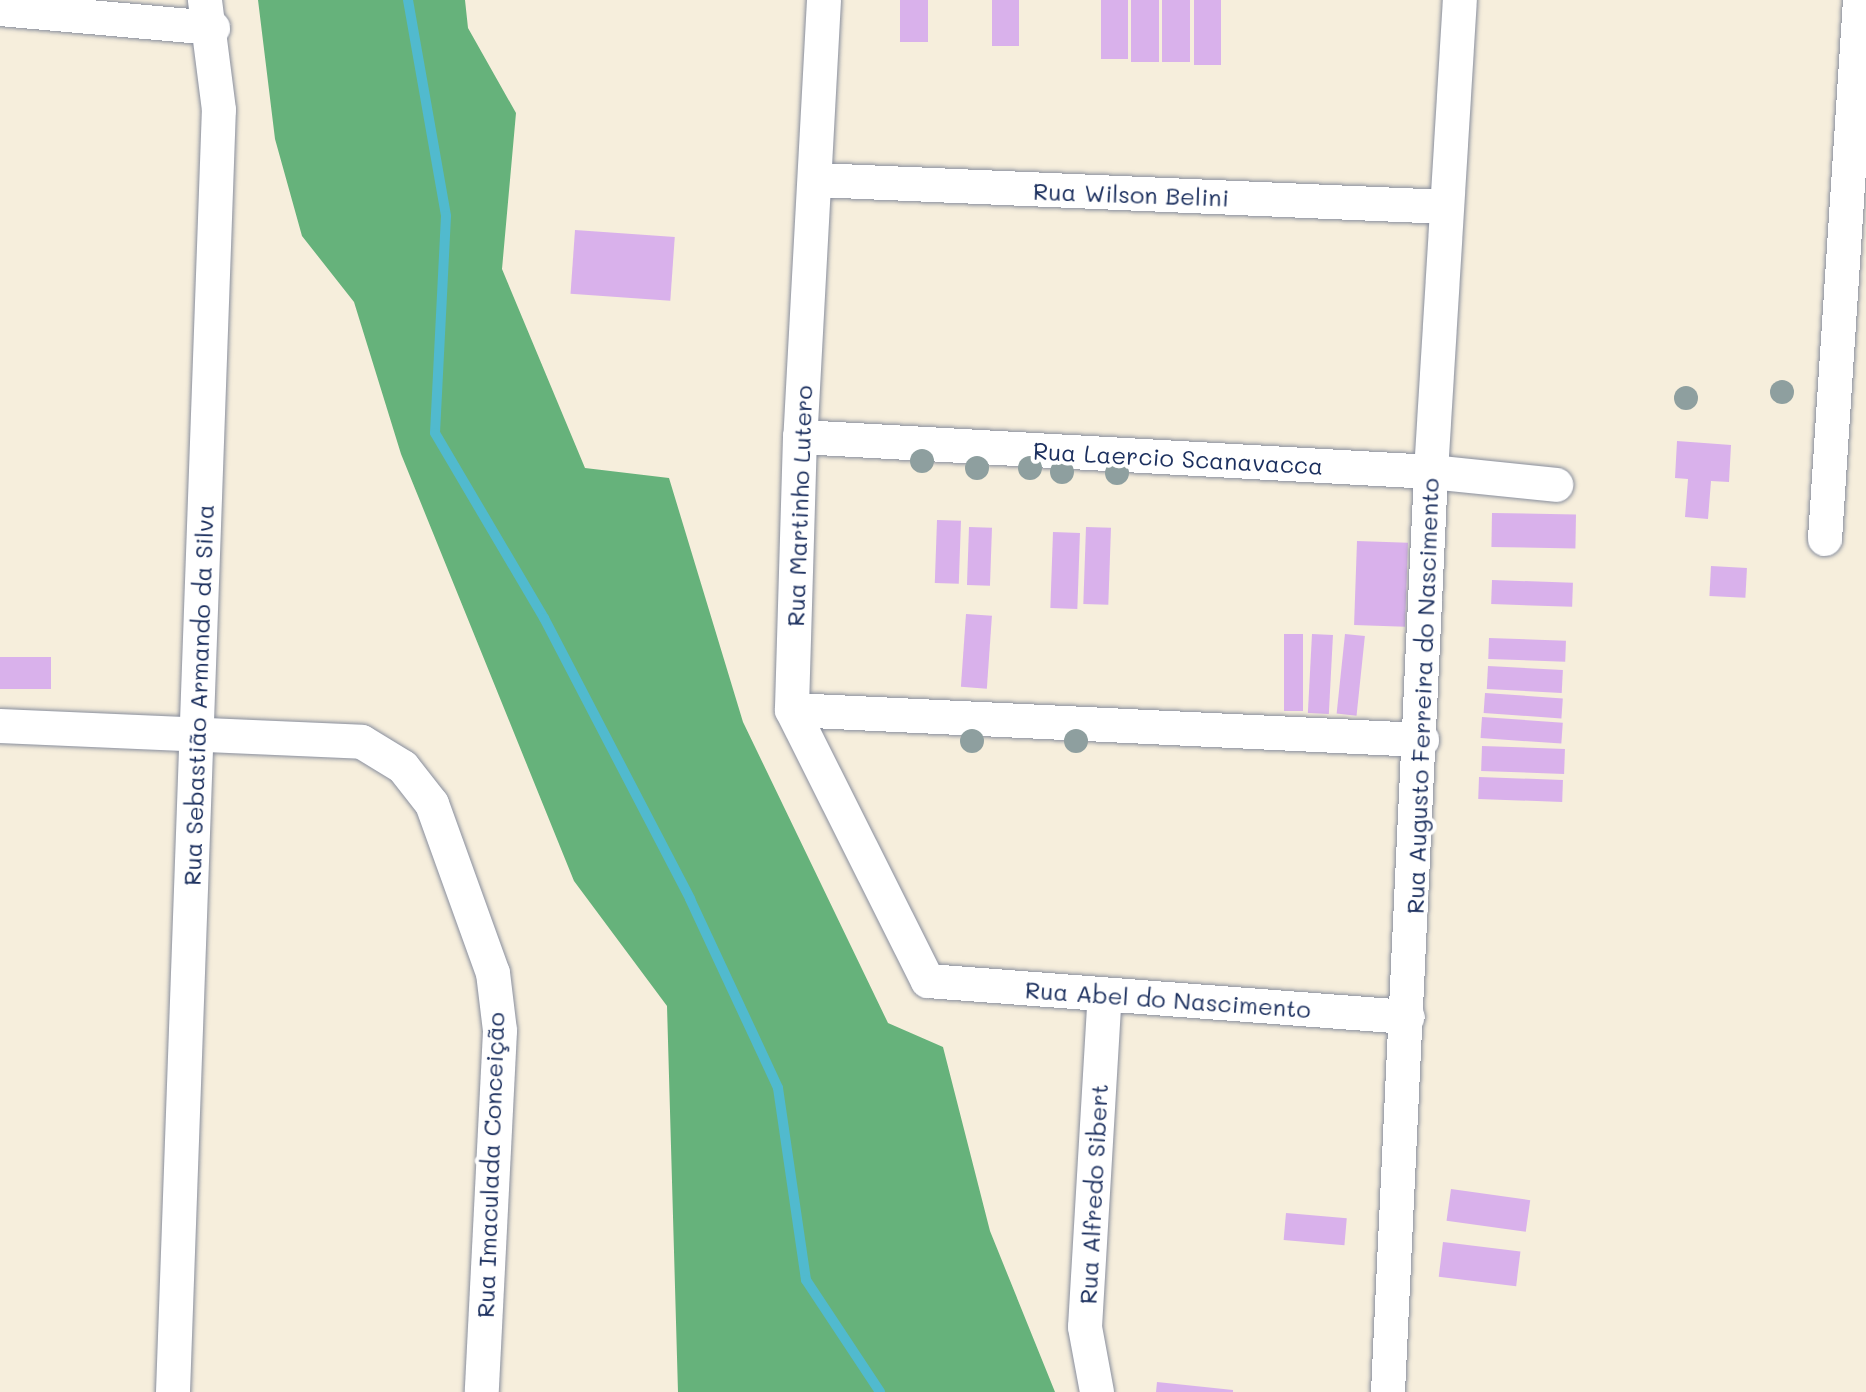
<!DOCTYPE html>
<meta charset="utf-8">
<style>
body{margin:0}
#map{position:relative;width:1866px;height:1392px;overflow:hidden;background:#f6eedc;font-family:Mali,sans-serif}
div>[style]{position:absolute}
.forest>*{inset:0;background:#66b27b}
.stream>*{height:10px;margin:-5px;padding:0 5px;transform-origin:5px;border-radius:5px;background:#51bace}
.building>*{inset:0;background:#d9b1eb;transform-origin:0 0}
.roads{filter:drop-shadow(0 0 2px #888e9d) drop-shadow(0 0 2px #888e9d)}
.minor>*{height:34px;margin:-17px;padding:0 17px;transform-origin:17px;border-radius:17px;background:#fff}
.trees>*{width:24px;height:24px;margin:-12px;border-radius:50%;background:#8e9f9f}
span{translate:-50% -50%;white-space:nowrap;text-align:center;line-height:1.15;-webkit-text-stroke:8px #fff;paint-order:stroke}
.street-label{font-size:24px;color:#1b2f5e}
</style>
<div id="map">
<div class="forest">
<i style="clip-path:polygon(258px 0,465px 0,468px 28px,516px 113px,502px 269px,585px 468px,669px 478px,743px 722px,888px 1023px,943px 1047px,990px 1231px,1055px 1392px,678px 1392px,667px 1006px,574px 881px,401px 454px,354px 302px,302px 236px,275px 139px)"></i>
</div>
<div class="stream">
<i style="left:408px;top:0;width:219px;rotate:80deg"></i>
<i style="left:446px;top:216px;width:217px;rotate:92.9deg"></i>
<i style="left:435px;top:433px;width:215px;rotate:59.5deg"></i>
<i style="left:544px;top:618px;width:317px;rotate:62.5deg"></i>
<i style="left:690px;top:899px;width:208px;rotate:65deg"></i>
<i style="left:778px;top:1088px;width:194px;rotate:81.7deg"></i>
<i style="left:806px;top:1280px;width:134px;rotate:56.5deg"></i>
</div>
<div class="building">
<i style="left:900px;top:0;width:28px;height:42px"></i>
<i style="left:992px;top:0;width:27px;height:46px"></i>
<i style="left:1101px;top:0;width:27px;height:59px"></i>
<i style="left:1131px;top:0;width:28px;height:62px"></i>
<i style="left:1162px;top:0;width:28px;height:62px"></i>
<i style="left:1194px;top:0;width:27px;height:65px"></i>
<i style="left:575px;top:230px;width:100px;height:64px;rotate:4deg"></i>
<i style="clip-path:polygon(1677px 441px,1731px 445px,1729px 482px,1711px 481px,1708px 519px,1685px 517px,1688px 479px,1675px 478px)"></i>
<i style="left:1492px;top:513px;width:84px;height:34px;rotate:1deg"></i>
<i style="left:937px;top:520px;width:24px;height:63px;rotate:2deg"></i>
<i style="left:969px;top:527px;width:23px;height:58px;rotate:2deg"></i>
<i style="left:1086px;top:527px;width:25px;height:77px;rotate:2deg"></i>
<i style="left:1053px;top:532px;width:27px;height:76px;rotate:2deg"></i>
<i style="left:1357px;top:541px;width:51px;height:84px;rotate:2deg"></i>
<i style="left:1711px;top:566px;width:36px;height:30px;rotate:3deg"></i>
<i style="left:1492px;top:580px;width:81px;height:24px;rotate:2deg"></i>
<i style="left:966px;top:614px;width:26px;height:73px;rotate:4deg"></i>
<i style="left:1284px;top:634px;width:19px;height:77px"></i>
<i style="left:1312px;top:634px;width:21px;height:79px;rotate:3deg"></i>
<i style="left:1345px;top:634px;width:20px;height:80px;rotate:6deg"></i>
<i style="left:1489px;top:638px;width:77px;height:21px;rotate:2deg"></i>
<i style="left:0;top:657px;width:51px;height:32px"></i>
<i style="left:1488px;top:666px;width:75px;height:23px;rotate:3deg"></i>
<i style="left:1485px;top:693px;width:78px;height:20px;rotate:4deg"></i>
<i style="left:1482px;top:717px;width:81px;height:21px;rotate:4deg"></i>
<i style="left:1482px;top:746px;width:83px;height:25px;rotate:2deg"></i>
<i style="left:1479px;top:777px;width:84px;height:22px;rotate:2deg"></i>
<i style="left:1451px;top:1189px;width:80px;height:32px;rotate:8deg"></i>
<i style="left:1286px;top:1213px;width:61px;height:27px;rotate:5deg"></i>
<i style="left:1443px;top:1242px;width:78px;height:35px;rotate:7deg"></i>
<i style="clip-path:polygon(1157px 1382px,1233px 1390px,1233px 1392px,1156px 1392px)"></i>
</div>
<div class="roads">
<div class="minor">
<i style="left:824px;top:0;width:438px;rotate:93.1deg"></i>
<i style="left:800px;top:437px;width:273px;rotate:91.7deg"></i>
<i style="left:792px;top:710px;width:303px;rotate:63.4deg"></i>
<i style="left:928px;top:981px;width:481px;rotate:4.3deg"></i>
<i style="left:0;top:9px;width:214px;rotate:5.1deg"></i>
<i style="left:816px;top:180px;width:631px;rotate:2.45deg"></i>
<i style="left:800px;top:437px;width:632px;rotate:3.17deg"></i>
<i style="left:1431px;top:472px;width:126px;rotate:5.9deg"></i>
<i style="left:1825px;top:539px;width:540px;rotate:-86.28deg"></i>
<i style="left:792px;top:710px;width:631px;rotate:2.73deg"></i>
<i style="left:0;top:726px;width:362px;rotate:2.5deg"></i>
<i style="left:362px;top:742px;width:48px;rotate:31.4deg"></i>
<i style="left:403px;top:767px;width:47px;rotate:51.9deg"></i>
<i style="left:432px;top:804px;width:180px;rotate:70.2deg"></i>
<i style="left:493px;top:973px;width:58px;rotate:83.1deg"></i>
<i style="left:500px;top:1031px;width:361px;rotate:92.9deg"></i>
<i style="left:173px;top:1392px;width:1283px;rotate:-87.95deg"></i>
<i style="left:219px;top:110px;width:111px;rotate:-97.3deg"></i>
<i style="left:1097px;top:1392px;width:66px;rotate:-100.5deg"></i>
<i style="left:1085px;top:1327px;width:333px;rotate:-86.6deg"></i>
<i style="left:1388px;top:1392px;width:921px;rotate:-87.32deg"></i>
<i style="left:1431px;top:472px;width:473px;rotate:-86.5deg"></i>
</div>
</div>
<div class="trees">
<i style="left:1782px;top:392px"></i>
<i style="left:1686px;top:398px"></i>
<i style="left:922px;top:461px"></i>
<i style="left:977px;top:468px"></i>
<i style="left:1030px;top:468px"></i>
<i style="left:1062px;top:472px"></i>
<i style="left:1117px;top:473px"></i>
<i style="left:972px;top:741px"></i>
<i style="left:1076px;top:741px"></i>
</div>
<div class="street-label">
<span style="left:1131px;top:194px;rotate:2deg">Rua Wilson Belini</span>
<span style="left:1178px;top:458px;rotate:3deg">Rua Laercio Scanavacca</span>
<span style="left:799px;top:506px;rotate:-88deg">Rua Martinho Lutero</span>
<span style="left:198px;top:695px;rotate:-88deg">Rua Sebastião Armando da Silva</span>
<span style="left:1422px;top:696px;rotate:-88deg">Rua Augusto Ferreira do Nascimento</span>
<span style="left:1168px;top:999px;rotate:4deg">Rua Abel do Nascimento</span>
<span style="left:490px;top:1165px;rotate:-88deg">Rua Imaculada Conceição</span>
<span style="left:1093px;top:1194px;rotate:-87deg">Rua Alfredo Sibert</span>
</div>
</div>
